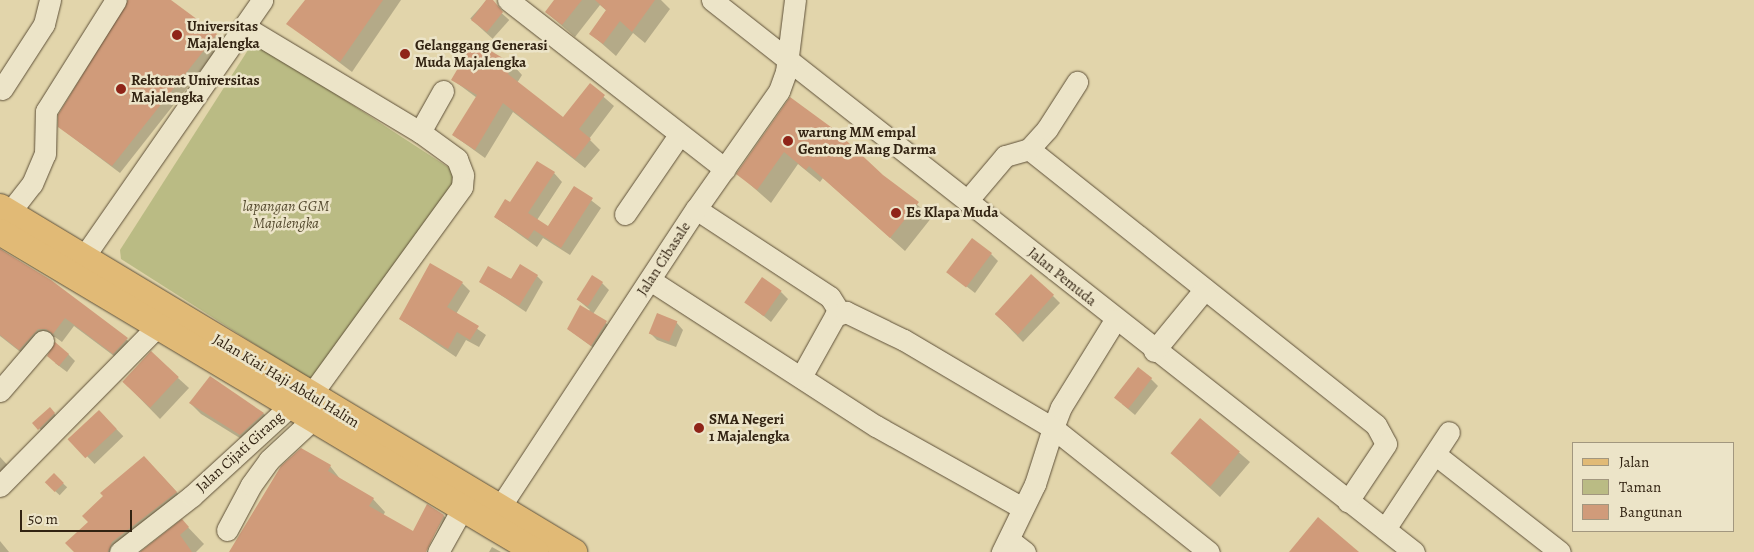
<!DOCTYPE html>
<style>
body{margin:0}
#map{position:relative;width:1754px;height:552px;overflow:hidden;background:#e2d5ab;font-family:Alegreya,serif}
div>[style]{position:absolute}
.green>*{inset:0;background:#babb84}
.shadow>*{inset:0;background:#0003;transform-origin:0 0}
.building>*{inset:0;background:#d09b7a;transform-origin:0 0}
.roads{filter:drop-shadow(0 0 1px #5e5038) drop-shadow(0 0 1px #5e5038)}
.minor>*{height:21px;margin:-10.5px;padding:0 10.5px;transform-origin:10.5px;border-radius:10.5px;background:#ece4c8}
.major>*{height:26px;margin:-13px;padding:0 13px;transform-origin:13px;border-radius:13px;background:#e1ba76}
.dots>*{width:14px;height:14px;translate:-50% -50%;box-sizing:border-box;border:2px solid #ece4c8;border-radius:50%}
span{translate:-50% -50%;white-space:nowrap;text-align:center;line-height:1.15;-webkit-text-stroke:5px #ece4c8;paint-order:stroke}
.poi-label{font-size:15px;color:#322312;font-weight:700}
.left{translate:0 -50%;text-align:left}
.park-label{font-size:15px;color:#54492e;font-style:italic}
.street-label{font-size:15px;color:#322312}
.legend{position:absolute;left:1572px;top:442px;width:162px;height:90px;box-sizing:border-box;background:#ece4c8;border:1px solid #a2977f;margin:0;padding:6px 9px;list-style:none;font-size:15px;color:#322312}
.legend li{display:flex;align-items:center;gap:10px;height:25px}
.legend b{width:25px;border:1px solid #a2977f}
.scale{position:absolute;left:20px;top:510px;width:112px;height:22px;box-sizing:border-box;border:2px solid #322312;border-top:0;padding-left:6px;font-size:15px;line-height:18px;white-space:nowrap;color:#322312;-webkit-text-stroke:4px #ece4c8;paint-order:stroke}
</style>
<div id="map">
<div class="green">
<i style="clip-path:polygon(262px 46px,454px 171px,457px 183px,317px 378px,308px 378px,121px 259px,120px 250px,248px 50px)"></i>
</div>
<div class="shadow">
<i style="clip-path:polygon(128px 0,169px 0,223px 42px,120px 173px,59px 127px)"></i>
<i style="clip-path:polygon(306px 0,401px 0,352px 72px,288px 24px)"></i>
<i style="left:487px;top:0;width:30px;height:25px;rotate:42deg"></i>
<i style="clip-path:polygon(555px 0,661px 0,670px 9px,645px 43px,633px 33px,616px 56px,591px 34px,607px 11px,600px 5px,575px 37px,546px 12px)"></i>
<i style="clip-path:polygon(474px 43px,513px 65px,522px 75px,517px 83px,563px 119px,590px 85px,614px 106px,589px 139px,600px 150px,585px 168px,513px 112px,485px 158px,453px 135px,477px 98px,453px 80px)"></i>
<i style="clip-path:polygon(790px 99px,932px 217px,905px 251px,823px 178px,820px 182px,798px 164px,771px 203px,738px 174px)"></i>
<i style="clip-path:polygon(554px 173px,562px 182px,537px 220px,548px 227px,574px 187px,601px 208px,570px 255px,543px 238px,537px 247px,495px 217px)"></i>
<i style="clip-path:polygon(0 249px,50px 281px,136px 347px,122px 362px,74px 326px,62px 342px,55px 337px,47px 338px,28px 358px,0 336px)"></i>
<i style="clip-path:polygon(991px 254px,998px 261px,975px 293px,948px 272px)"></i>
<i style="clip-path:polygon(537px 276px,543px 282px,526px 312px,481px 282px)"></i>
<i style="clip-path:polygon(462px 283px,470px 291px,456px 314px,486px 335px,479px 347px,466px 340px,456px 357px,400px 319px)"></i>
<i style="clip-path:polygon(602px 283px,609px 290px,593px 314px,614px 329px,599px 352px,568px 329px,590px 310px,577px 299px)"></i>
<i style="clip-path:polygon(781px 292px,788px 299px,771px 322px,746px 302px)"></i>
<i style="clip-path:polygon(1053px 296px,1060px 303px,1023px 342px,995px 313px)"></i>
<i style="clip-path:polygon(676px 322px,683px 330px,676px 347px,657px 340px,650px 333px)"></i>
<i style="clip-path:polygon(68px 354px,75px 361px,67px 372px,55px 363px)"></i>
<i style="clip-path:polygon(178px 378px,189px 388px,160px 419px,123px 381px)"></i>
<i style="clip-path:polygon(210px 378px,264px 414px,274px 424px,251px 445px,201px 414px,190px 403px)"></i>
<i style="clip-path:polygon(1151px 379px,1158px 386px,1135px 415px,1122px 404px)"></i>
<i style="left:50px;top:409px;width:16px;height:21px;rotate:47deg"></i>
<i style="left:99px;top:411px;width:35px;height:40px;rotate:46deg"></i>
<i style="clip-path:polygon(1200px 419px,1250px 462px,1220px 497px,1182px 463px)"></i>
<i style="clip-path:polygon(301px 449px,330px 466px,341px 480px,373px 499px,385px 512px,383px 516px,413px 533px,427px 506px,444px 516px,456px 528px,444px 552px,427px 552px,444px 518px,424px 552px,230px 552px)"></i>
<i style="clip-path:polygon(0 457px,12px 470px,0 482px)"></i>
<i style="clip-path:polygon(160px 474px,192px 509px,136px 552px,75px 552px)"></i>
<i style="left:54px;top:475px;width:18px;height:11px;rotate:43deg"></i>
<i style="clip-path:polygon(182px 521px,204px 544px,196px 552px,142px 552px)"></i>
<i style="clip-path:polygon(0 541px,9px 552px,0 552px)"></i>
<i style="clip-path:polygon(492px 547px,501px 552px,489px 552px)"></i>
</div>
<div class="building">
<i style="clip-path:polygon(128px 0,171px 0,217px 34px,112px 166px,58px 127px,58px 115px)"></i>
<i style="clip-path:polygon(305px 0,383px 0,340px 62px,286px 24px)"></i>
<i style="clip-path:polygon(486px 0,493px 0,503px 12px,487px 32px,471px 20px)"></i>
<i style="clip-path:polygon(554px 0,582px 0,562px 25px,545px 12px)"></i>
<i style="clip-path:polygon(595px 0,655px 0,632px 32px,620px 21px,603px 44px,589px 34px,606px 10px)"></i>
<i style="clip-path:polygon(474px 41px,513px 64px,508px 74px,563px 117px,590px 83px,605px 95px,579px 129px,591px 139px,575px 159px,503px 103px,475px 150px,452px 135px,477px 95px,451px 80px)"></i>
<i style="clip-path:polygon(790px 97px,835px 130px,883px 175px,919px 202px,890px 238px,809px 166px,806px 170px,784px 152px,757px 190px,736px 174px)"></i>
<i style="clip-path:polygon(537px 161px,555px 172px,528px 213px,548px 226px,574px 186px,593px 198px,561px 248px,534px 230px,528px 239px,494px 217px,505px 199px,510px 202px)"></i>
<i style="left:972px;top:238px;width:25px;height:43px;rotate:37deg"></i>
<i style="clip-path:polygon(0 249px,51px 280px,128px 338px,113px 354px,65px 318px,53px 334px,46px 329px,38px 329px,19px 350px,0 335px)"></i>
<i style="clip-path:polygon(430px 263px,463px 282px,447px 307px,479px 326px,470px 340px,457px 332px,448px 349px,399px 319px)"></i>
<i style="clip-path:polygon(520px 264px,538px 275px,519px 306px,479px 282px,488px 266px,511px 279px)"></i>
<i style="left:1031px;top:274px;width:31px;height:54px;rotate:42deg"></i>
<i style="left:592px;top:275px;width:13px;height:29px;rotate:32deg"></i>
<i style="left:762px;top:277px;width:24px;height:31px;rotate:35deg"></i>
<i style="clip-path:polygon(580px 305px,607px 321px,591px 346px,567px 329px)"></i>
<i style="left:657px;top:313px;width:22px;height:22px;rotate:22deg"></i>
<i style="clip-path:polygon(55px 342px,69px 354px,59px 366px,47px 356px)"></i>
<i style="left:151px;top:351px;width:38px;height:42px;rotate:43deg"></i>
<i style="left:1138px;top:367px;width:18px;height:39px;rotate:38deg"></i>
<i style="clip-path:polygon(210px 376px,264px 413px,240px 435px,189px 403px)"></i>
<i style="clip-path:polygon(50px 407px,55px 413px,38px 430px,32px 423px)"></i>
<i style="left:99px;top:410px;width:26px;height:43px;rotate:47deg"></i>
<i style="left:1200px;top:418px;width:52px;height:46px;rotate:40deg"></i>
<i style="clip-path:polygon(301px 448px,331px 465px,328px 471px,374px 498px,369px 506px,413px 531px,427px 504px,444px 515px,426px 552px,229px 552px,281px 466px)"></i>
<i style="clip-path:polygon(144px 456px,177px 492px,112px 542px,108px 552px,74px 552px,65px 543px,88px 522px,82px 516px,103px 496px,100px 493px)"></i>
<i style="left:54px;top:473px;width:14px;height:13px;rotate:45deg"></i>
<i style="clip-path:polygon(1318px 517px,1359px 552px,1289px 552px)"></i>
<i style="clip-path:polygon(182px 519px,189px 527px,180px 535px,192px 552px,140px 552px)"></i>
</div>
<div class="roads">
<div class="minor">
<i style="left:508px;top:0;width:275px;rotate:37.9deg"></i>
<i style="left:712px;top:0;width:893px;rotate:38.18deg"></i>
<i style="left:245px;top:27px;width:204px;rotate:31deg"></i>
<i style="left:420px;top:132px;width:46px;rotate:36.1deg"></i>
<i style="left:457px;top:159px;width:17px;rotate:69deg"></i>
<i style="left:463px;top:175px;width:12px;rotate:95deg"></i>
<i style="left:462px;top:187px;width:258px;rotate:126deg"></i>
<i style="left:2px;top:89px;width:77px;rotate:-57.1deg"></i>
<i style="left:44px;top:24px;width:25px;rotate:-76deg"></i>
<i style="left:420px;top:132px;width:47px;rotate:-60.7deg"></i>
<i style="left:1029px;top:149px;width:443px;rotate:38.5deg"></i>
<i style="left:1376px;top:425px;width:21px;rotate:62deg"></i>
<i style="left:1386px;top:444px;width:69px;rotate:123.7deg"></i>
<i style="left:967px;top:201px;width:59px;rotate:-49.8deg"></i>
<i style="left:1005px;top:156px;width:25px;rotate:-16deg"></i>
<i style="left:1029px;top:149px;width:27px;rotate:-48deg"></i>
<i style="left:1047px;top:129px;width:56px;rotate:-57.4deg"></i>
<i style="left:696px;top:209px;width:160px;rotate:33.3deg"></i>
<i style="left:830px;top:297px;width:19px;rotate:58deg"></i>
<i style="left:9px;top:213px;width:37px;rotate:-52deg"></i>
<i style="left:32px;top:184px;width:33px;rotate:-67deg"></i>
<i style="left:45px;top:154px;width:43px;rotate:-88.7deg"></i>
<i style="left:46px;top:111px;width:131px;rotate:-57.8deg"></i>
<i style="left:625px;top:214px;width:96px;rotate:-55.6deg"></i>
<i style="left:83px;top:258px;width:314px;rotate:-55.2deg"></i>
<i style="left:650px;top:280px;width:269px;rotate:32.9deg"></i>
<i style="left:876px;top:426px;width:168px;rotate:29.2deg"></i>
<i style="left:1115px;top:320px;width:102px;rotate:121.8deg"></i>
<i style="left:1061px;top:407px;width:22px;rotate:111deg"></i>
<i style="left:1053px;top:428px;width:199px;rotate:38.5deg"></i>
<i style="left:1154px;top:351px;width:80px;rotate:-50.6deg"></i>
<i style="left:801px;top:377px;width:70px;rotate:-60.9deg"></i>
<i style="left:835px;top:316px;width:12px;rotate:-20deg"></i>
<i style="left:846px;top:312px;width:64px;rotate:25.8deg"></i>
<i style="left:904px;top:340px;width:173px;rotate:30.6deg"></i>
<i style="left:1053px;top:428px;width:59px;rotate:107.8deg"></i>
<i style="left:1035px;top:484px;width:76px;rotate:115.9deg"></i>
<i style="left:0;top:391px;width:66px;rotate:-49.3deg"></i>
<i style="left:1436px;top:455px;width:157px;rotate:38deg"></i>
<i style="left:0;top:486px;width:223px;rotate:-45.4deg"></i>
<i style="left:500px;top:507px;width:357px;rotate:-56.7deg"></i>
<i style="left:696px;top:209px;width:144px;rotate:-54.9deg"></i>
<i style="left:779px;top:91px;width:20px;rotate:-70deg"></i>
<i style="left:786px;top:72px;width:73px;rotate:-82.9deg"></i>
<i style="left:1385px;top:529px;width:116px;rotate:-56.6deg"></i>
<i style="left:227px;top:530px;width:51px;rotate:-61.9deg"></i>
<i style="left:251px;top:485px;width:31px;rotate:-54deg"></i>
<i style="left:269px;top:460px;width:59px;rotate:-42.9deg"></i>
<i style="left:1009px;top:540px;width:20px;rotate:37deg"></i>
<i style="left:120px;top:552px;width:91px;rotate:-37.9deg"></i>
<i style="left:192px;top:496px;width:132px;rotate:-42.5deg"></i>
<i style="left:438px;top:552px;width:49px;rotate:-60.8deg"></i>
</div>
<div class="major">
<i style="left:0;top:207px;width:670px;rotate:31.01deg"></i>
<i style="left:0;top:232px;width:624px;rotate:30.84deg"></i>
</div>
</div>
<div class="dots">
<i style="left:177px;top:35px;background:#8f2418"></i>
<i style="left:405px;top:54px;background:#8f2418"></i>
<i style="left:121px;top:89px;background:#8f2418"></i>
<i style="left:788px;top:141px;background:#8f2418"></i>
<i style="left:896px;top:213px;background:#8f2418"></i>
<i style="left:699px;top:428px;background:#8f2418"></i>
</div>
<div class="poi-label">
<span class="left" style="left:187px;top:35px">Universitas<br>Majalengka</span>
<span class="left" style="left:415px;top:54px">Gelanggang Generasi<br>Muda Majalengka</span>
<span class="left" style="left:131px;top:89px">Rektorat Universitas<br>Majalengka</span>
<span class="left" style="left:798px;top:141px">warung MM empal<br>Gentong Mang Darma</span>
<span class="left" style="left:906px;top:213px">Es Klapa Muda</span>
<span class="left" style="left:709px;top:428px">SMA Negeri<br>1 Majalengka</span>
</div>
<div class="park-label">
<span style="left:286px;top:215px">lapangan GGM<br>Majalengka</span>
</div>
<div class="street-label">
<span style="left:664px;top:259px;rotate:-57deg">Jalan Cibasale</span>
<span style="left:1062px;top:277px;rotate:39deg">Jalan Pemuda</span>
<span style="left:286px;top:381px;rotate:31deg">Jalan Kiai Haji Abdul Halim</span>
<span style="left:240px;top:452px;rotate:-42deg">Jalan Cijati Girang</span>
</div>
<ul class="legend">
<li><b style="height:6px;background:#e1ba76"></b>Jalan</li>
<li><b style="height:14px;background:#babb84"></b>Taman</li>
<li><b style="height:14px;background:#d09b7a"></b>Bangunan</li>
</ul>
<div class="scale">50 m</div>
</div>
